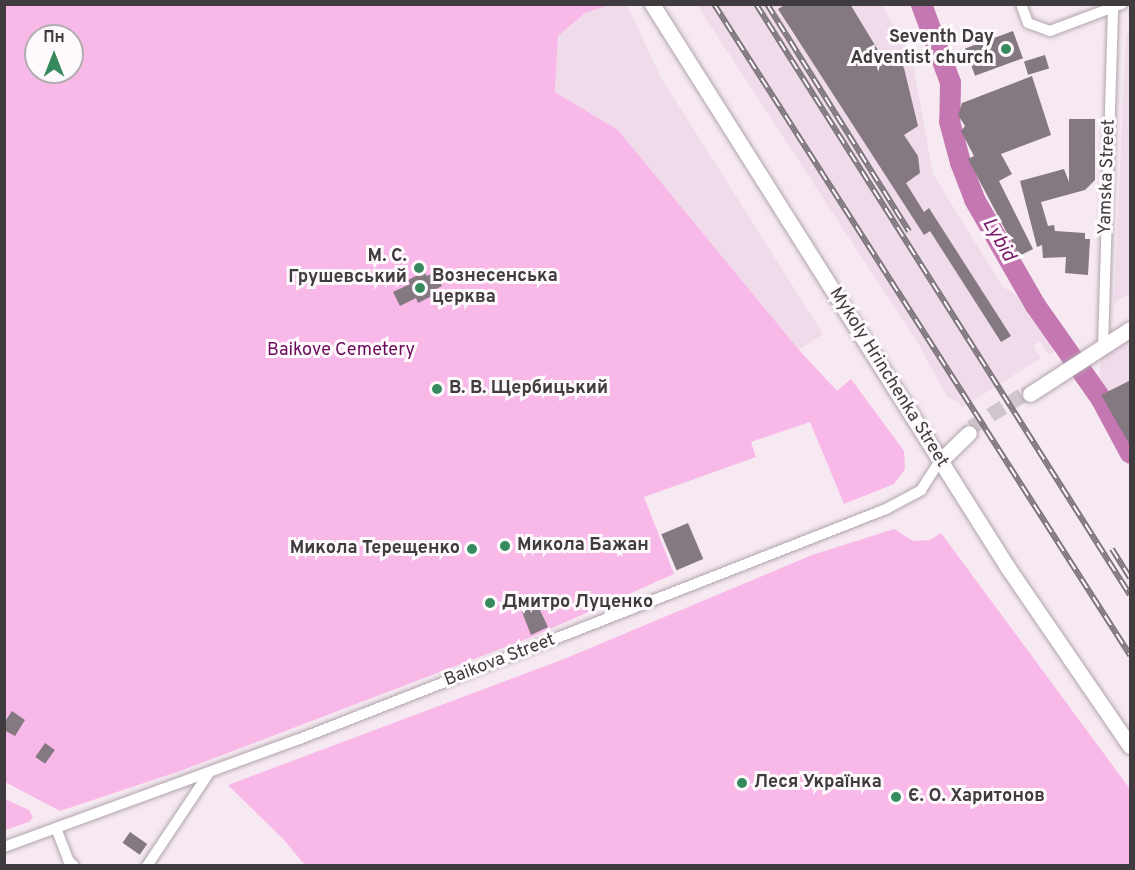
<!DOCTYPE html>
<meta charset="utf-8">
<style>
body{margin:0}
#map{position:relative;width:1135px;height:870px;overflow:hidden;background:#f6e9f2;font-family:Overpass,sans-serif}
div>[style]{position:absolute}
.built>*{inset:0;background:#f0dbea}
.green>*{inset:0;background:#f9b9e8}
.river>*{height:21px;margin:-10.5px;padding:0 10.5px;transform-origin:10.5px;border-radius:10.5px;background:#c577b2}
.building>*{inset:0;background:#857981;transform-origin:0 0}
.secondary-tunnel>*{height:15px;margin-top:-7.5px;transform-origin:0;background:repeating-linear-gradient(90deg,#d2c6ce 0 15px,transparent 0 23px)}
.roads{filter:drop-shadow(0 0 2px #b1a4ad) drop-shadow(0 0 2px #b1a4ad)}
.street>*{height:10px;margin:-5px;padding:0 5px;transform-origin:5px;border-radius:5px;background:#fff}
.secondary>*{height:15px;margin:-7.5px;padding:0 7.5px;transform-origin:7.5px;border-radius:7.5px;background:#fff}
.rail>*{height:6px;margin-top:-3px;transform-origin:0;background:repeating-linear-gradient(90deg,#fef9fc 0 11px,#7d767b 0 22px);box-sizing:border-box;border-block:2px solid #7d767b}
.dots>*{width:16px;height:16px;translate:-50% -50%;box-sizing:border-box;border:3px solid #fef9fc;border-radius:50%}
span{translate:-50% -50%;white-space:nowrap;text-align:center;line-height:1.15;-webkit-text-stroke:6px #fef9fc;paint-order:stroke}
.poi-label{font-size:18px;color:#403b3e;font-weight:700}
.right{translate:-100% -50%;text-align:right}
.left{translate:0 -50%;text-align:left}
.street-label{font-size:18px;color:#403b3e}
.park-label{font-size:18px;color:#6b095b}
.water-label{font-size:20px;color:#7a1c69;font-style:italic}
.frame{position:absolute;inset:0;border:6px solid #403b3e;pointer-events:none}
.north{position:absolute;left:24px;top:24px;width:60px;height:60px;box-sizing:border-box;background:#fef9fc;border:2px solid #b2adb0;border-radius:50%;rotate:0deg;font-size:16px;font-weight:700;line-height:24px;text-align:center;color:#403b3e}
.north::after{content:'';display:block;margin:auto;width:21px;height:27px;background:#378a5d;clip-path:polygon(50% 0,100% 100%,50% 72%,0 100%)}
</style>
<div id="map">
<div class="built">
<i style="clip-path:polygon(610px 5px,627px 5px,660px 76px,823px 334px,799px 350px,618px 130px,555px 92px,558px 36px,585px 13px)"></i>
<i style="clip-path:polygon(697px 5px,882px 5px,912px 59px,933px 174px,1002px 286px,1017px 296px,1034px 322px,1054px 344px,1056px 350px,1049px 355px,1040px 341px,1033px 346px,1041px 358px,962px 408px,958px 402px,947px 397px,919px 345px)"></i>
<i style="clip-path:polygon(1130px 32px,1130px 293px,1114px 303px,1126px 34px)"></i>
<i style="clip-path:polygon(1130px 329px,1130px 447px,1101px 395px,1100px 365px,1103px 347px)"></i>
</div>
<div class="green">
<i style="clip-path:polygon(evenodd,4px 5px,610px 5px,585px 13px,558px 36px,555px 92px,618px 130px,799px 350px,837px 391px,851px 379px,904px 451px,905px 469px,894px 484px,844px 504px,810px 422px,751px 442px,756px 457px,644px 497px,674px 574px,534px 636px,183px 770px,60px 811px,5px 782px,4px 5px,36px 36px,72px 36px,72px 72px,36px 72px,36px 36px)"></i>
<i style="clip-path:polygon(894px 529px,913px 541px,930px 540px,941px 533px,1130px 789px,1130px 865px,305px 865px,283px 839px,228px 785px,564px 659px,812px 555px)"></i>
<i style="clip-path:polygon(5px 799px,29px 810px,33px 817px,29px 822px,5px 830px)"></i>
</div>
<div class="river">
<i style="left:921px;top:4px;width:83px;rotate:69.6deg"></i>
<i style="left:950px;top:82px;width:39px;rotate:91deg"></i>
<i style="left:949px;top:121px;width:42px;rotate:75deg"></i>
<i style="left:960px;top:162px;width:40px;rotate:69deg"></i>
<i style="left:974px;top:199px;width:122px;rotate:60.1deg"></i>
<i style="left:1035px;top:305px;width:115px;rotate:54.9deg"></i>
<i style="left:1101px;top:399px;width:61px;rotate:61.8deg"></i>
</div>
<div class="building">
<i style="clip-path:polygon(786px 4px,850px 4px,884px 60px,895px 53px,904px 68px,918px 126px,904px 135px,918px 156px,920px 173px,906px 183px,924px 212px,929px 208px,1011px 336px,1001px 342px,930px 231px,924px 235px,778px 9px)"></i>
<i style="left:1013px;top:31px;width:29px;height:51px;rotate:70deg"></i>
<i style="left:1045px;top:55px;width:14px;height:22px;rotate:73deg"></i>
<i style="clip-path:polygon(1032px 76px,1051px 135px,1001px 154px,1012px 174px,999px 181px,1033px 249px,1019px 256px,968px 159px,974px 156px,961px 131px,965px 126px,958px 115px,962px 103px)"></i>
<i style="clip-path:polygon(1069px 119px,1095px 119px,1095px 180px,1085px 190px,1041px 202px,1048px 226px,1054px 225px,1055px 231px,1085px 233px,1085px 239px,1090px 239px,1088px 275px,1065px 273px,1066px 257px,1043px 258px,1042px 245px,1037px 247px,1020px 181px,1064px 169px,1069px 182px)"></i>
<i style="clip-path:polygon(424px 272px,427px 276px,436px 272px,442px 286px,434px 290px,436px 294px,418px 303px,416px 298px,400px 306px,393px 292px,410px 284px,408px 280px)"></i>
<i style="clip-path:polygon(1131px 380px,1131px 447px,1101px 395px)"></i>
<i style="left:688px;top:523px;width:39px;height:29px;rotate:67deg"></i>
<i style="clip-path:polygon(538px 606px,548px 627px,531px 635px,522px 612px)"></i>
<i style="clip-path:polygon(12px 711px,25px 720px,15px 736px,4px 730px,4px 723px)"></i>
<i style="left:45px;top:743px;width:12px;height:17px;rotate:35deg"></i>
<i style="left:130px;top:832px;width:21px;height:13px;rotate:35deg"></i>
</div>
<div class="secondary-tunnel">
<i style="left:969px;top:433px;width:6px;rotate:-72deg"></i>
<i style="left:971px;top:427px;width:60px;rotate:-32.1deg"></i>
<i style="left:1022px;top:395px;width:8px;rotate:-7deg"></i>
</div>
<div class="roads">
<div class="street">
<i style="left:1021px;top:4px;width:20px;rotate:70deg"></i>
<i style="left:1028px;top:23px;width:23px;rotate:20deg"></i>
<i style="left:1050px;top:31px;width:77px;rotate:-20.6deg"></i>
<i style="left:1103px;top:347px;width:339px;rotate:-88.3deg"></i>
<i style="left:56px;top:828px;width:34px;rotate:69deg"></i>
<i style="left:68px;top:860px;width:8px;rotate:45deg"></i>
<i style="left:4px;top:847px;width:312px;rotate:-20.1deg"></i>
<i style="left:297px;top:740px;width:633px;rotate:-21.41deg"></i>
<i style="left:886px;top:509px;width:40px;rotate:-28deg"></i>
<i style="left:921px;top:490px;width:35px;rotate:-57deg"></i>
<i style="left:147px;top:866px;width:112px;rotate:-56.3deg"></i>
</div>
<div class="secondary">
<i style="left:652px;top:4px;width:667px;rotate:57.74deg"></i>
<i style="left:1008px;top:568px;width:216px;rotate:55.6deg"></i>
<i style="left:1030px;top:394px;width:119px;rotate:-33deg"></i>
<i style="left:940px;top:461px;width:40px;rotate:-44deg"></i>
</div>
</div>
<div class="rail">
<i style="left:714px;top:4px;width:773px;rotate:57.42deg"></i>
<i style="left:756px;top:4px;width:699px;rotate:57.67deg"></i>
<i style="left:767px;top:4px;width:268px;rotate:58deg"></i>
<i style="left:1112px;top:549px;width:34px;rotate:58deg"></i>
</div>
<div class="dots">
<i style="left:1006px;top:49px;background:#378a5d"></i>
<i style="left:419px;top:268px;background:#378a5d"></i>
<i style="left:420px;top:288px;background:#378a5d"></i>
<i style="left:437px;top:389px;background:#378a5d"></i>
<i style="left:505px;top:546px;background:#378a5d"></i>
<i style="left:472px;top:549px;background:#378a5d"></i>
<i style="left:490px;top:603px;background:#378a5d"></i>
<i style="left:742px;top:783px;background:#378a5d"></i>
<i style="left:896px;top:797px;background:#378a5d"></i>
</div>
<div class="poi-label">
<span class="right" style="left:994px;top:49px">Seventh Day<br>Adventist church</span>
<span class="right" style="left:407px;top:268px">М. С.<br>Грушевський</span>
<span class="left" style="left:432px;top:288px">Вознесенська<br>церква</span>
<span class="left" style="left:449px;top:389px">В. В. Щербицький</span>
<span class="left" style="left:517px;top:546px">Микола Бажан</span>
<span class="right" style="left:460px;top:549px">Микола Терещенко</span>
<span class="left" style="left:502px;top:603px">Дмитро Луценко</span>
<span class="left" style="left:754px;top:783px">Леся Українка</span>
<span class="left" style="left:908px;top:797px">Є. О. Харитонов</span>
</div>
<div class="street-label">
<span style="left:1108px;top:177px;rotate:-88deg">Yamska Street</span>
<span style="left:888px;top:378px;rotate:58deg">Mykoly Hrinchenka Street</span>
<span style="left:500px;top:661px;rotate:-21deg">Baikova Street</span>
</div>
<div class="park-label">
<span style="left:341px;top:351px">Baikove Cemetery</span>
</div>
<div class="water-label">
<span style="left:998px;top:240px;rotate:60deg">Lybid</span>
</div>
<div class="frame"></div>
<div class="north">Пн</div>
</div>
